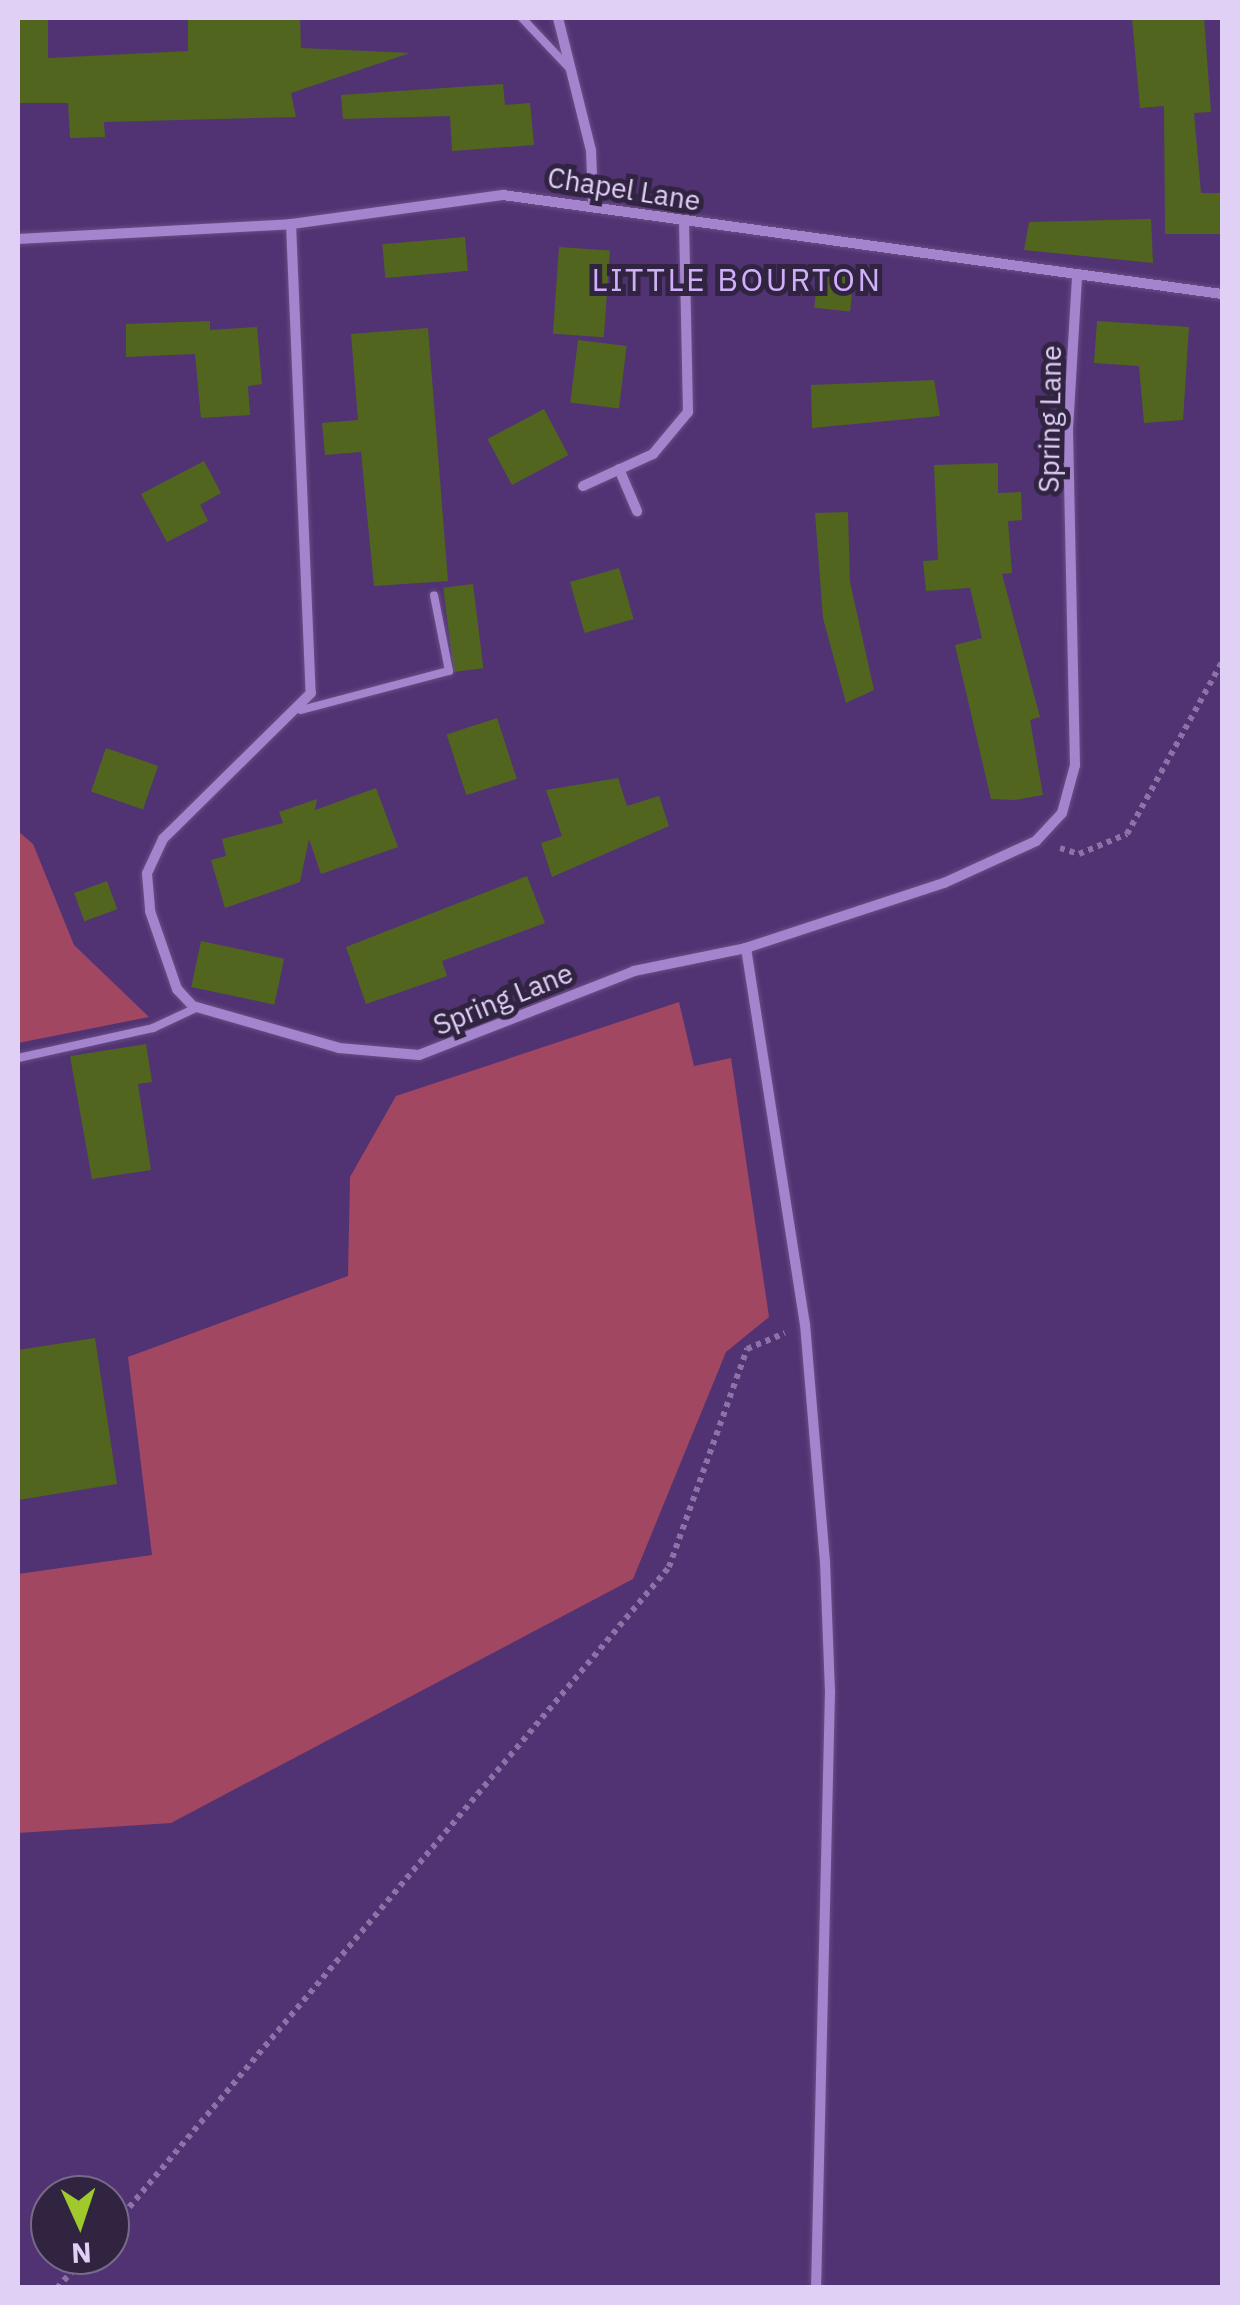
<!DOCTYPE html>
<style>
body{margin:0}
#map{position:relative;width:1240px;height:2305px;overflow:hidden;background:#513373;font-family:"IBM Plex Sans",sans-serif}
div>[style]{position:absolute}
.green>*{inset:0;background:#a24762}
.building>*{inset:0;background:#51651f;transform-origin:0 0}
.path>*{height:6px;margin-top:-3px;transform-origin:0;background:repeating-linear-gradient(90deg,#8b73a8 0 5px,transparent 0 10px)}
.roads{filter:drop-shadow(0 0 2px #6a4e85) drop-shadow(0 0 2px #6a4e85)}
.lane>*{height:8px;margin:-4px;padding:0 4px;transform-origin:4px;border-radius:4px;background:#a484cc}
.street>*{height:10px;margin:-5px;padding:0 5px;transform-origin:5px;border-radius:5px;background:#a484cc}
span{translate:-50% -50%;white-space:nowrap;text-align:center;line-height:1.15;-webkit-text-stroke:10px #312441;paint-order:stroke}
.street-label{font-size:28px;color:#e0d0f6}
.quarter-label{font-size:32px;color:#cfaff9;letter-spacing:2.5px}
.frame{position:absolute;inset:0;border:20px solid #e0d0f6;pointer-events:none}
.north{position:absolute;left:30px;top:2175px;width:100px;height:100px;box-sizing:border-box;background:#312441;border:2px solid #776989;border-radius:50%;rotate:177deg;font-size:28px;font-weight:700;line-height:40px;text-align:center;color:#e0d0f6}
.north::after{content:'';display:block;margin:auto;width:35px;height:45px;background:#a0c92b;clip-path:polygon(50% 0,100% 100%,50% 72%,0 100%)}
</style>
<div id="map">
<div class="green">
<i style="clip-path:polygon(18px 831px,33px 844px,74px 945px,149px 1017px,18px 1043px)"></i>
<i style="clip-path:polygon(679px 1002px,694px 1066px,731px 1058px,769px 1317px,726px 1352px,633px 1579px,171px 1823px,18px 1833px,18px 1574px,152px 1555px,128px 1357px,348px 1276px,350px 1177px,396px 1096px)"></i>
</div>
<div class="building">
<i style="clip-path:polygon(18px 18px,48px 18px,48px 58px,188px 51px,188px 18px,300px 18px,301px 48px,410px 53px,291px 93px,296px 117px,104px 122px,105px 137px,70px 138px,68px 103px,18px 103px)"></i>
<i style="clip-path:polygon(1132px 18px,1204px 18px,1211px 112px,1194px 113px,1201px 193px,1222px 193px,1222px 234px,1165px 234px,1164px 106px,1140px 108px)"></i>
<i style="clip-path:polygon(503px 84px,505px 105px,530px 103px,534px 145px,452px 151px,450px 116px,343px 119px,341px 95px)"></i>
<i style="clip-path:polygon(1151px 219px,1153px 263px,1024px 250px,1029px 222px)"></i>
<i style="left:465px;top:237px;width:34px;height:83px;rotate:85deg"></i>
<i style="left:559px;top:247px;width:51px;height:87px;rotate:4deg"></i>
<i style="left:818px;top:272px;width:36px;height:36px;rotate:6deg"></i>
<i style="clip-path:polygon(210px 321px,210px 330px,257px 327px,262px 384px,248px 386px,250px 415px,201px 418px,195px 354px,126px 357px,126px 324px)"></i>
<i style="clip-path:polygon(1097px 321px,1189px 327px,1183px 420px,1144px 423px,1139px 366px,1094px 363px)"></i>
<i style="clip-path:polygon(428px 328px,448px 581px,374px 586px,361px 452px,325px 455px,322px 423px,358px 420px,351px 334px)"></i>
<i style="left:578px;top:340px;width:49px;height:63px;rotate:7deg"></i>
<i style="clip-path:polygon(934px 380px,940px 416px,812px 428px,811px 385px)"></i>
<i style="left:544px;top:409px;width:52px;height:64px;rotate:62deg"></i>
<i style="clip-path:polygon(204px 461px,221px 493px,200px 505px,208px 521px,167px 542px,141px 494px)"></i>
<i style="clip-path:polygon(998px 463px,998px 493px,1021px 492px,1022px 520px,1008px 521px,1012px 573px,1002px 574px,1040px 717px,1030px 720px,1043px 795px,1014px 800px,991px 799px,955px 645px,982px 638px,970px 588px,926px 591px,923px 561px,938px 560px,934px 465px)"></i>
<i style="clip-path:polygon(848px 512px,850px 582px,874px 690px,846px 703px,823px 618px,815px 513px)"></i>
<i style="left:619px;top:568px;width:53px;height:51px;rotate:74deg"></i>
<i style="left:473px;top:584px;width:85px;height:30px;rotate:83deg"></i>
<i style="left:497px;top:718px;width:64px;height:53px;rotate:72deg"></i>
<i style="left:106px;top:748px;width:55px;height:46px;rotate:19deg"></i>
<i style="clip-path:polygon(618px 778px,627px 806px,659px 796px,669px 826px,552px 877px,541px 843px,562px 836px,546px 790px)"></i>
<i style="clip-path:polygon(376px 788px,398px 847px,321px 874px,309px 839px,300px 882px,225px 908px,211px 860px,226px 856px,222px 839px,283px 823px,279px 812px,317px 799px,315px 810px)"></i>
<i style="clip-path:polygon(527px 876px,545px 923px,442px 961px,447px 976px,366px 1004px,346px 947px)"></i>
<i style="left:107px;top:881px;width:30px;height:35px;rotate:70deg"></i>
<i style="left:201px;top:941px;width:85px;height:47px;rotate:12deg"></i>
<i style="clip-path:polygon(146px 1044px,152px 1082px,138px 1084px,151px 1170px,92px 1179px,70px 1056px)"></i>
<i style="clip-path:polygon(95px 1338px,117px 1484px,18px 1500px,18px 1350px)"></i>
</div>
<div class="path">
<i style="left:1060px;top:848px;width:20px;rotate:18deg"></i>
<i style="left:1079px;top:854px;width:52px;rotate:-22.6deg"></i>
<i style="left:1127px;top:834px;width:196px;rotate:-61.1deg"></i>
<i style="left:110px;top:2230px;width:867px;rotate:-49.86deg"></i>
<i style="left:669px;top:1567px;width:232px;rotate:-70.3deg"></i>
<i style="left:747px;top:1349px;width:41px;rotate:-22.8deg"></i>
<i style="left:57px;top:2288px;width:45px;rotate:-47.7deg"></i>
</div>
<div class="roads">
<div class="lane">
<i style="left:522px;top:18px;width:73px;rotate:46.7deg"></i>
<i style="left:301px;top:710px;width:153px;rotate:-14.8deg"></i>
<i style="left:449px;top:671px;width:77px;rotate:-101.2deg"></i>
<i style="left:18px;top:1058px;width:138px;rotate:-12.5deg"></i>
<i style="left:153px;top:1028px;width:47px;rotate:-24.9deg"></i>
</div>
<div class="street">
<i style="left:558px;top:18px;width:136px;rotate:76deg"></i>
<i style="left:591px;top:150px;width:52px;rotate:87.8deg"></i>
<i style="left:291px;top:224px;width:469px;rotate:87.6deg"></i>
<i style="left:311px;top:693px;width:208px;rotate:135.4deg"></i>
<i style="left:163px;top:839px;width:38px;rotate:115deg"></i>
<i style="left:147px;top:874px;width:37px;rotate:85deg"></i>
<i style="left:150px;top:911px;width:83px;rotate:70.9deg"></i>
<i style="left:177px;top:989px;width:23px;rotate:47deg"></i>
<i style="left:193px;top:1006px;width:152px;rotate:16deg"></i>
<i style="left:339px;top:1048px;width:80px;rotate:5deg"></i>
<i style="left:419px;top:1055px;width:231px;rotate:-21.3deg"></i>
<i style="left:634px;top:971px;width:114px;rotate:-11.6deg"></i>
<i style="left:746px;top:948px;width:208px;rotate:-18.2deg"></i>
<i style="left:944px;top:883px;width:101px;rotate:-24.5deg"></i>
<i style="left:1036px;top:841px;width:38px;rotate:-47deg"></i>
<i style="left:1062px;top:813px;width:50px;rotate:-74.8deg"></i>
<i style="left:1075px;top:765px;width:336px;rotate:-91.2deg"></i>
<i style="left:1068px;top:429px;width:152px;rotate:-86.6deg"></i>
<i style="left:18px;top:239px;width:273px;rotate:-3.1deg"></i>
<i style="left:291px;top:224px;width:214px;rotate:-7.8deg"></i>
<i style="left:503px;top:195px;width:726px;rotate:7.84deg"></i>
<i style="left:619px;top:469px;width:46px;rotate:66.8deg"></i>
<i style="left:583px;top:486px;width:77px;rotate:-24.6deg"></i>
<i style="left:653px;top:454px;width:55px;rotate:-50.2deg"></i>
<i style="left:688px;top:412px;width:191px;rotate:-91.2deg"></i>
<i style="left:746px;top:948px;width:381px;rotate:81.1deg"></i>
<i style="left:805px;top:1324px;width:239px;rotate:85.2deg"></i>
<i style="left:825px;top:1562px;width:129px;rotate:87.8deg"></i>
<i style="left:830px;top:1691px;width:597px;rotate:91.34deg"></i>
</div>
</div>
<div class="street-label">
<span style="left:624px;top:189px;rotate:9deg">Chapel Lane</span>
<span style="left:1050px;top:419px;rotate:-89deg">Spring Lane</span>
<span style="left:503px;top:999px;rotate:-22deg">Spring Lane</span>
</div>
<div class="quarter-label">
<span style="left:737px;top:279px">LITTLE BOURTON</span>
</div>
<div class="frame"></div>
<div class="north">N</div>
</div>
